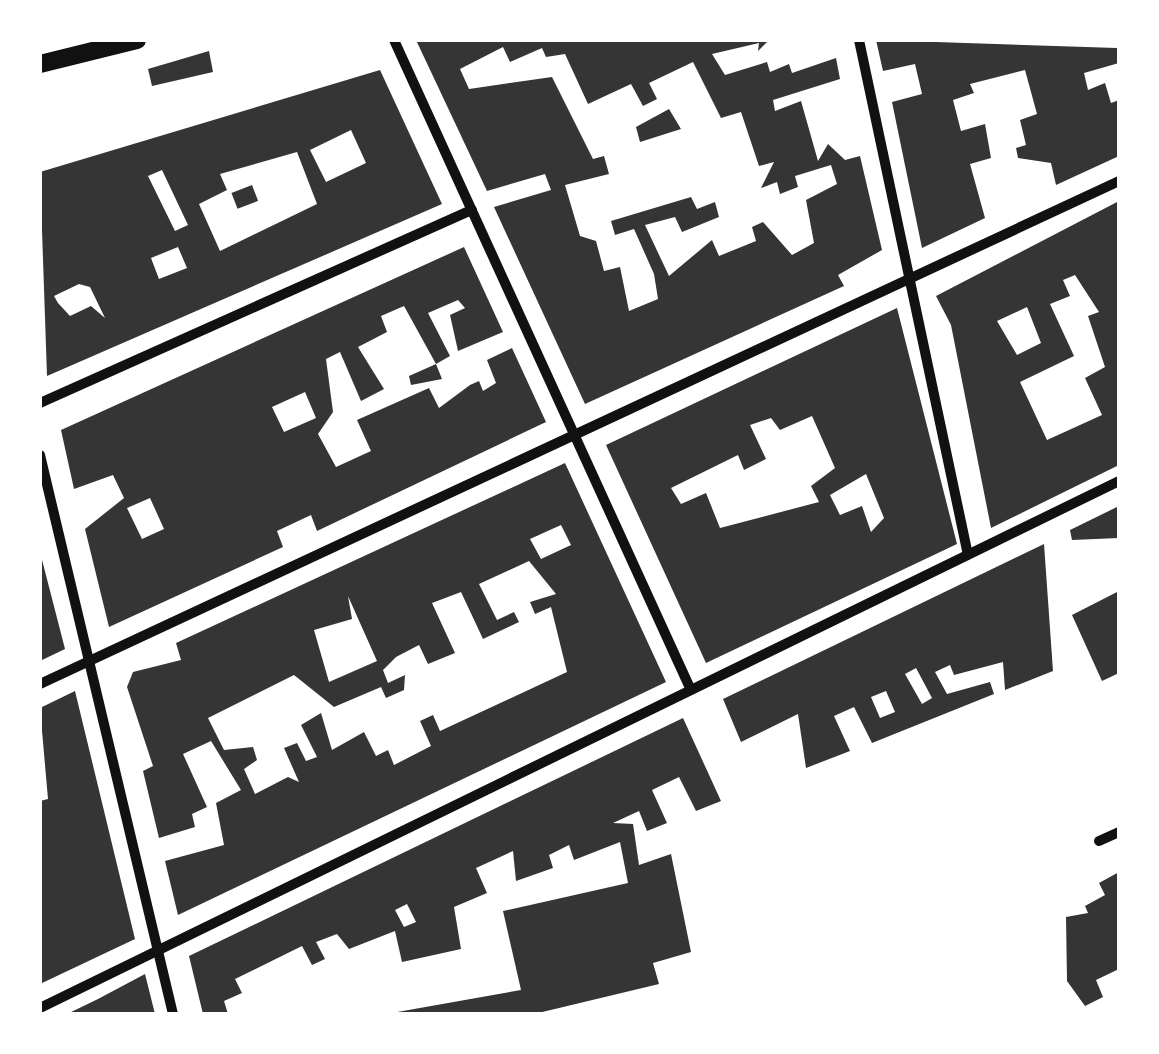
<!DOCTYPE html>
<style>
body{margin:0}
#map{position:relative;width:1159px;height:1054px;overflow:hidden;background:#fff;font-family:"Titillium Web",sans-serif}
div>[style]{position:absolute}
.building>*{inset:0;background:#353535;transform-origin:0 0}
.minor>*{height:10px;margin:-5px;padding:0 5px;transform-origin:5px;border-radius:5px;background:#111}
.tertiary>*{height:18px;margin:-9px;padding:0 9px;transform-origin:9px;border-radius:9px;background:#111}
span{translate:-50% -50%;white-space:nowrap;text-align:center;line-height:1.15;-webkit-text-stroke:8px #fff;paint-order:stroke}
.frame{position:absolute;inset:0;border:42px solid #fff;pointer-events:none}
</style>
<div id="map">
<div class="building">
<i style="clip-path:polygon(evenodd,416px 40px,769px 40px,758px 51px,759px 43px,712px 54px,725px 75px,767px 62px,770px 72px,789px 64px,792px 73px,836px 58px,840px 79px,773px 100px,775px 111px,801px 101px,818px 161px,828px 144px,845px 160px,860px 156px,882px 250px,838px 275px,844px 286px,585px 404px,494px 207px,551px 190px,545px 174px,487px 191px,416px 40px,503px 47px,510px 62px,542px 48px,546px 57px,565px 54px,588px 104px,631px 84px,643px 106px,657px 99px,649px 83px,693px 62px,721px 118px,741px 112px,759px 166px,774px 162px,761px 188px,777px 182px,780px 194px,798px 187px,795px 176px,831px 165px,837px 184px,806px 200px,814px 243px,792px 255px,763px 222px,752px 227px,756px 241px,719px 256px,712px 240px,669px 276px,645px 225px,675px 217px,682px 232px,719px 217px,715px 202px,697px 209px,691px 197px,611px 221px,615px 235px,634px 229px,654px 274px,658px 299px,629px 311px,620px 267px,604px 271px,596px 241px,580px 236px,565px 185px,609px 174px,604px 156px,593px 159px,552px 77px,469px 89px,460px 69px,503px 47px)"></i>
<i style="clip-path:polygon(876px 40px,1117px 48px,1119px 63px,1084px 73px,1088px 90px,1105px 83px,1111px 103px,1119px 100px,1119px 156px,1056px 185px,1051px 163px,1018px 158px,1016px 148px,1026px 145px,1020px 120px,1037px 114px,1025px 70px,970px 84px,974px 93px,953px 100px,961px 131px,985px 124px,991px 158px,970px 164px,985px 218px,922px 248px,892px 102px,922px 94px,915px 64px,883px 71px)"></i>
<i style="clip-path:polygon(209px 51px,213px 72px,152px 86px,148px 69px)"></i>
<i style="clip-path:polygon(evenodd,380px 70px,442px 204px,47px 376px,40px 172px,380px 70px,351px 130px,366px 163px,326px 182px,310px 150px,351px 130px,380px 70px,297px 152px,317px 204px,220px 251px,199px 204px,227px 190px,220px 174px,297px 152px,380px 70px,162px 170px,188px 225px,175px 231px,148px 176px,162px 170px,380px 70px,178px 247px,187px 268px,159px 279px,151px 258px,178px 247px,380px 70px,79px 284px,90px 287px,105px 318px,91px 306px,70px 316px,58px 303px,54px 296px,79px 284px)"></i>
<i style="clip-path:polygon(669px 109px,681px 129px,640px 142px,636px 127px)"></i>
<i style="left:252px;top:185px;width:17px;height:22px;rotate:69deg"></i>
<i style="clip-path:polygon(evenodd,1119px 201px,1119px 465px,991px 528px,951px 325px,936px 296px,1119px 201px,1075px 275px,1099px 312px,1088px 316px,1105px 367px,1085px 378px,1102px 415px,1047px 440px,1020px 382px,1074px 356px,1050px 304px,1070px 296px,1063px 280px,1075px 275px,1119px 201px,1027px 307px,1041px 343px,1017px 355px,997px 321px,1027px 307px)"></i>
<i style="clip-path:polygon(evenodd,464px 247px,503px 332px,458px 351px,450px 315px,465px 308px,458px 300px,428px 313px,450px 356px,436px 364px,442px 379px,411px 385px,409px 376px,436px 364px,404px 306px,381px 316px,387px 332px,358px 347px,384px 389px,361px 401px,340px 352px,326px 359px,333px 412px,318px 434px,336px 467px,371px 451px,357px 420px,429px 388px,439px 408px,470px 385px,479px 381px,483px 391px,496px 383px,487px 360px,512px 348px,546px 422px,317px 531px,311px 515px,277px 531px,283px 547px,109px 627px,85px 529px,124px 498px,113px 475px,74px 489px,61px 430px,464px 247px,305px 392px,316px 418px,284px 432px,272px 407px,305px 392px,464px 247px,150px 498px,164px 529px,142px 539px,127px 508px,150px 498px)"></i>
<i style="clip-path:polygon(evenodd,897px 308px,957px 544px,706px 663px,606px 445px,897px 308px,812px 416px,835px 468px,811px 486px,819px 502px,720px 528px,706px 493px,681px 504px,671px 488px,738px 455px,744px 470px,766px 459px,750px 425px,771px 418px,780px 430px,812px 416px,897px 308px,866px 474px,884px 518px,871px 532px,862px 506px,840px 515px,830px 495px,866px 474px)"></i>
<i style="clip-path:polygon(evenodd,565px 463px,666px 682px,178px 915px,165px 861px,224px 845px,216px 803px,241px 790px,211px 741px,183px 754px,207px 807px,192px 814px,195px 827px,159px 838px,143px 771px,153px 766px,127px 687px,133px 672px,181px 660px,176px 643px,565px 463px,561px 525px,571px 545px,541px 559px,530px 539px,561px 525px,565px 463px,529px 561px,556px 594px,530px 602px,535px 614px,551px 607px,567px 672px,440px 731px,433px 715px,420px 721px,431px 746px,394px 765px,388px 750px,376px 756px,364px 732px,332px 750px,321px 713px,301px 725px,317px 757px,306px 761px,297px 743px,284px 748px,299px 782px,288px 777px,255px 794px,244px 769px,257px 760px,253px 747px,224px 750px,208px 718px,294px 675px,334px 707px,381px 687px,386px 698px,404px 690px,405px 675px,388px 683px,383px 670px,396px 657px,419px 645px,428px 664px,455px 653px,432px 603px,461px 592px,483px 639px,519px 622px,514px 612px,497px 620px,479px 584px,529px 561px,565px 463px,348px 596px,377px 661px,329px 682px,314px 630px,352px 619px,348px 596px)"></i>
<i style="clip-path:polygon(1119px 506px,1119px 538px,1072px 540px,1070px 530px)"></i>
<i style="clip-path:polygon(evenodd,1044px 544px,1053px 671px,1005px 690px,1003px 662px,954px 675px,950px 665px,935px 672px,947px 694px,990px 682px,994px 694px,872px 743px,854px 707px,834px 716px,850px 751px,806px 768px,798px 714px,741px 742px,723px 699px,1044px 544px,916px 668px,932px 698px,922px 704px,905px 674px,916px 668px,1044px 544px,886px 691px,895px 712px,880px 718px,871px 697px,886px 691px)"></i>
<i style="clip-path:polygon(40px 552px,65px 649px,40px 661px)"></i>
<i style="clip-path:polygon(1119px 591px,1119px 673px,1102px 681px,1072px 615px)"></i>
<i style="clip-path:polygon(75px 691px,135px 939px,40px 984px,40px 801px,48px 799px,40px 708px)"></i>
<i style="clip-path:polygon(evenodd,683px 718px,721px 801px,696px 811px,679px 777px,652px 790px,667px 823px,647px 831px,639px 811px,613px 823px,633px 824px,639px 865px,671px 854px,691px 952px,653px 963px,659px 984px,534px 1014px,386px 1014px,521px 990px,503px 911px,628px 883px,620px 842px,574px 860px,569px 845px,549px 855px,553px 868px,516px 881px,513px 851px,476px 868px,487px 893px,454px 907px,461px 949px,402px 962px,395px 931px,349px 949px,337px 934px,316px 942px,325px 959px,312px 965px,302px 946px,235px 979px,242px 993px,224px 1001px,228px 1014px,203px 1014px,189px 956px,683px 718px,407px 904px,416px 922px,404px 927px,395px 910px,407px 904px)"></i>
<i style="clip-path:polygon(1119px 872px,1119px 969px,1096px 980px,1103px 997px,1085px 1006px,1067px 981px,1066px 917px,1088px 913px,1085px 906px,1105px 895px,1099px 883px)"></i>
<i style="clip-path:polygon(145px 974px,155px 1014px,67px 1014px,98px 999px)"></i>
</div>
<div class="minor">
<i style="left:394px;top:40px;width:712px;rotate:65.45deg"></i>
<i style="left:859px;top:40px;width:526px;rotate:78.05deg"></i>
<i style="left:40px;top:403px;width:473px;rotate:-24.1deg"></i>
<i style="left:40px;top:455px;width:575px;rotate:76.62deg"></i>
<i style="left:40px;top:684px;width:1190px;rotate:-24.99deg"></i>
<i style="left:1099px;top:841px;width:22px;rotate:-24deg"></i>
<i style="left:40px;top:1008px;width:1201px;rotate:-26.03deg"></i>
</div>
<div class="tertiary">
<i style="left:40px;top:64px;width:100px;rotate:-13.9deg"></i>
</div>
<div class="frame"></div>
</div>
